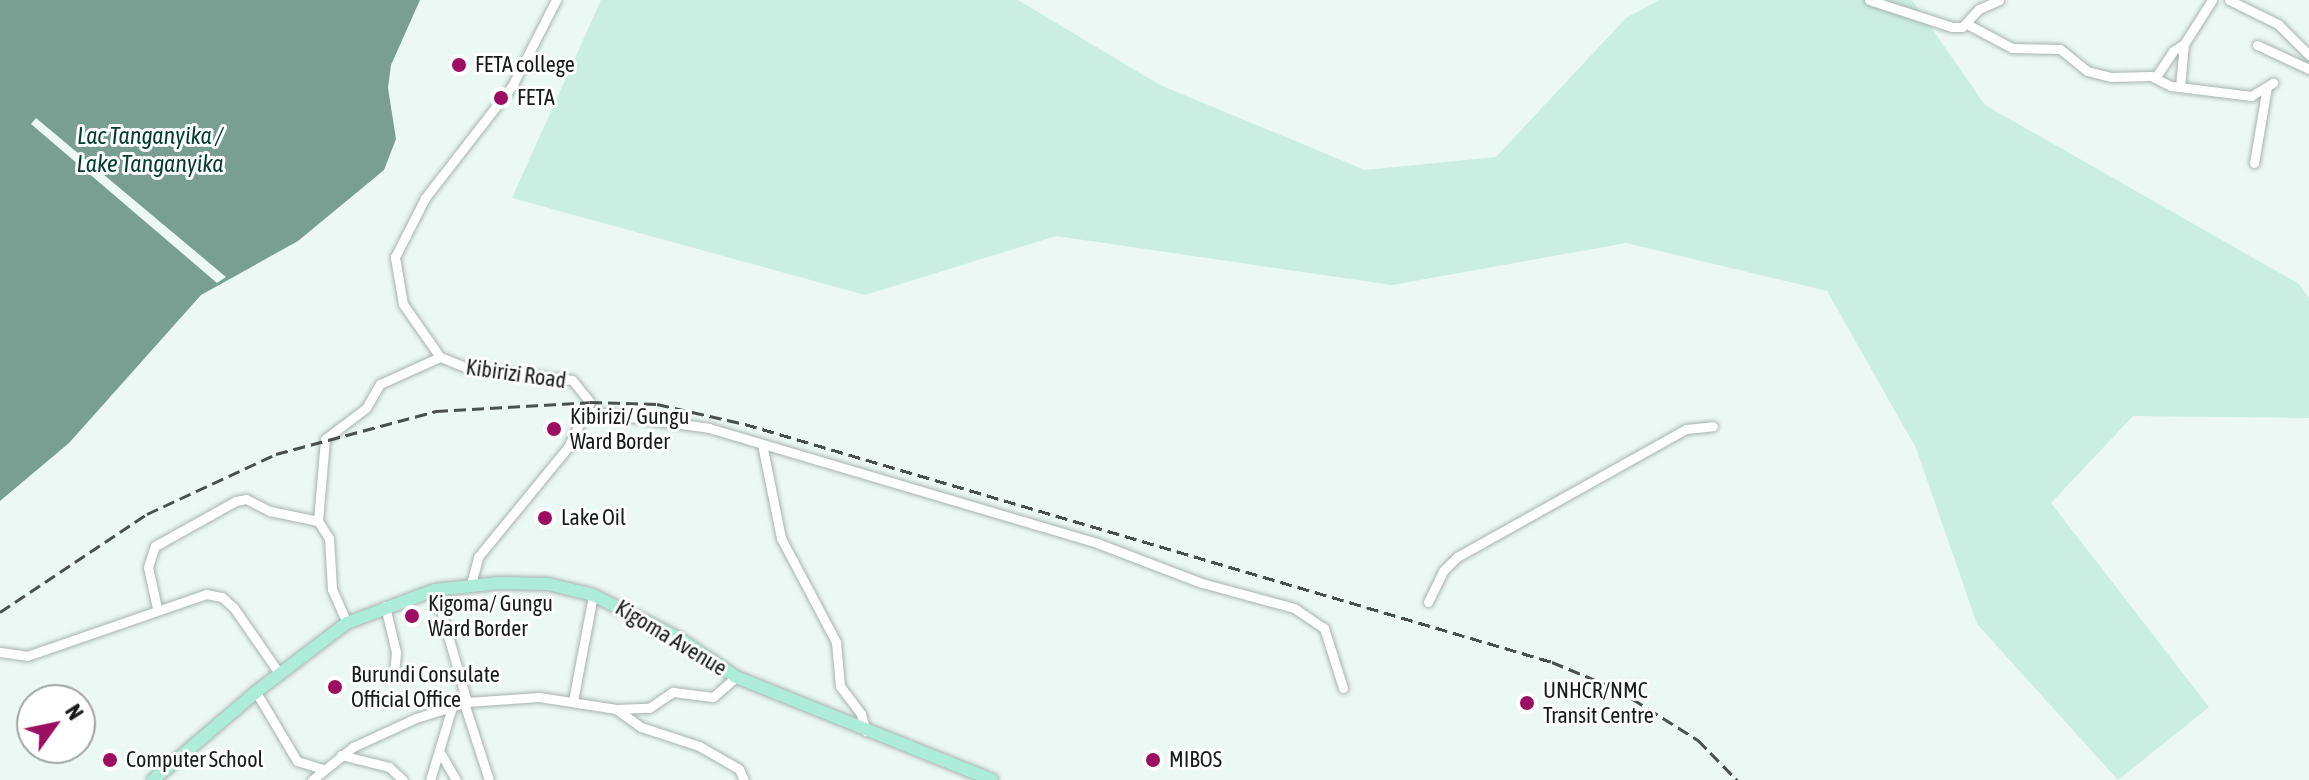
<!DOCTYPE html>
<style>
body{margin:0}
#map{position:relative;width:2309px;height:780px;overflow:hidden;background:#ecf8f4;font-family:"Asap Condensed",sans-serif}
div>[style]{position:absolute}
.green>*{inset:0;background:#cbeee2}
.water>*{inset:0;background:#789f92}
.pier>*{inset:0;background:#ecf8f4}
.roads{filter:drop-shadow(0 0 2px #a7b3af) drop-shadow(0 0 2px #a7b3af)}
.minor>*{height:9px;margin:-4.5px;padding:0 4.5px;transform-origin:4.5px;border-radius:4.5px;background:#fff}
.major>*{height:12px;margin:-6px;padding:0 6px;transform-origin:6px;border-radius:6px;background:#aeecda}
.rail>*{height:3px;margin-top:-1.5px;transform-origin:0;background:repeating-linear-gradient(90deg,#4a504e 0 12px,transparent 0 18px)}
.dots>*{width:22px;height:22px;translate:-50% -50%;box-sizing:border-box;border:4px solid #fff;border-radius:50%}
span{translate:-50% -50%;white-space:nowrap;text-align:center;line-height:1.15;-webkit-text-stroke:6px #fff;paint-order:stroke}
.poi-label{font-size:22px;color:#171b19}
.left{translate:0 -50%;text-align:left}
.street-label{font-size:22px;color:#171b19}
.water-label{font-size:24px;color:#003b2e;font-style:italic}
.north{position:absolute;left:16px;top:684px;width:80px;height:80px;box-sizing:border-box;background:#fff;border:2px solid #a2a4a3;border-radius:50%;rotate:57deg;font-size:22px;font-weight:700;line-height:32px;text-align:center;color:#171b19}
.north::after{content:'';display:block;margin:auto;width:28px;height:36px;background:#9a0f61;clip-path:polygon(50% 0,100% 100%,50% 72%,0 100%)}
</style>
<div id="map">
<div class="green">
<i style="clip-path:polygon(601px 0,1018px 0,1160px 85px,1365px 170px,1496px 157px,1626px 18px,1659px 0,1912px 0,1985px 105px,2299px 284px,2309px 298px,2309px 418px,2133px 416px,2051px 503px,2209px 707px,2118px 780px,1977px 624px,1916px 448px,1827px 291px,1626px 243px,1392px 285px,1056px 236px,865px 295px,512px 198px)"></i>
</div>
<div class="water">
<i style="clip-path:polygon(0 0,420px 0,391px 65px,388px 88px,396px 139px,384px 170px,298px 241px,201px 295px,69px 443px,0 501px)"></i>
</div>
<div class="pier">
<i style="clip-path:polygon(36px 118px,226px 277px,217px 283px,31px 124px)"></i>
</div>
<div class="roads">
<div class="minor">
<i style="left:1869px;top:0;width:87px;rotate:18deg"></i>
<i style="left:1952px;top:27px;width:10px"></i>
<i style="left:1962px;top:27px;width:25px;rotate:-47deg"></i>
<i style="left:1979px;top:9px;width:22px;rotate:-24deg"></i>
<i style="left:2229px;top:0;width:55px;rotate:26.1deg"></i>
<i style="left:2278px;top:24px;width:44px;rotate:45deg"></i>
<i style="left:1967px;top:24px;width:51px;rotate:28.1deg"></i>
<i style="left:2012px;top:48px;width:48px;rotate:1.2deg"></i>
<i style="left:2060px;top:49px;width:35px;rotate:39deg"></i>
<i style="left:2087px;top:71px;width:25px;rotate:14deg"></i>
<i style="left:2111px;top:77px;width:40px;rotate:-1.4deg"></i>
<i style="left:2151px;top:76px;width:22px;rotate:27deg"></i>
<i style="left:2171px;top:86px;width:81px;rotate:7.1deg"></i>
<i style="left:2251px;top:96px;width:26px;rotate:-31deg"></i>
<i style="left:2257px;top:45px;width:57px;rotate:24.8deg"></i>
<i style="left:2155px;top:78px;width:32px;rotate:-56deg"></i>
<i style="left:2173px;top:51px;width:13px;rotate:-32deg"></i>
<i style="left:2180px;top:87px;width:43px;rotate:-84.7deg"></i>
<i style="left:2184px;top:44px;width:52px;rotate:-57.5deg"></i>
<i style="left:2254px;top:163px;width:77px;rotate:-80.3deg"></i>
<i style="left:587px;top:411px;width:123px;rotate:7.9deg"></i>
<i style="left:709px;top:428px;width:405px;rotate:16.5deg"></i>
<i style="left:1097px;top:543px;width:112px;rotate:20.9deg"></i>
<i style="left:1202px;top:583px;width:95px;rotate:15.2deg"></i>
<i style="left:1294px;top:608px;width:36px;rotate:34deg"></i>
<i style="left:1324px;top:628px;width:63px;rotate:72.4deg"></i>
<i style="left:762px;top:444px;width:96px;rotate:78.6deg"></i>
<i style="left:781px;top:538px;width:118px;rotate:62.1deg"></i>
<i style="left:836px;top:642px;width:44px;rotate:84.8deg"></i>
<i style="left:840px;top:686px;width:35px;rotate:53deg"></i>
<i style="left:861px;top:714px;width:18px;rotate:74deg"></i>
<i style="left:471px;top:584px;width:28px;rotate:-75deg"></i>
<i style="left:478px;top:557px;width:142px;rotate:-50.7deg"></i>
<i style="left:568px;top:447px;width:50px;rotate:-63.9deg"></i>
<i style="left:590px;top:402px;width:28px;rotate:-129deg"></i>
<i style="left:572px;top:380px;width:108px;rotate:-173.1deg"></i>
<i style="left:465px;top:367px;width:27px;rotate:-158deg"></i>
<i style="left:440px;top:357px;width:65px;rotate:-124.9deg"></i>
<i style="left:403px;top:304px;width:48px;rotate:-99.7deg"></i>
<i style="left:395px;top:257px;width:66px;rotate:-63deg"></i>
<i style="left:425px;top:198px;width:142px;rotate:-52.2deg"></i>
<i style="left:512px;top:86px;width:97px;rotate:-62.9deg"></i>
<i style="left:435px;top:590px;width:116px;rotate:74.1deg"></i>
<i style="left:1428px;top:602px;width:34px;rotate:-64deg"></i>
<i style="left:1443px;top:571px;width:20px;rotate:-45deg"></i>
<i style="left:1457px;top:557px;width:262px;rotate:-29.2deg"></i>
<i style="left:1686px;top:429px;width:27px;rotate:-6deg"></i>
<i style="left:385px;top:606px;width:47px;rotate:76.6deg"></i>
<i style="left:396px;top:652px;width:25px;rotate:95deg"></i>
<i style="left:157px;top:608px;width:42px;rotate:-102.4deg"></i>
<i style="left:148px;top:567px;width:22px;rotate:-72deg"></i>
<i style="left:155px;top:546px;width:93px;rotate:-29.1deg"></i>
<i style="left:236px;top:501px;width:10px;rotate:-11deg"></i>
<i style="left:246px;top:499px;width:27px;rotate:27deg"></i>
<i style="left:270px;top:511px;width:49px;rotate:11.8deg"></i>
<i style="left:347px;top:623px;width:37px;rotate:-114deg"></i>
<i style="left:332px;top:589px;width:51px;rotate:-93.4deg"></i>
<i style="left:329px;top:538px;width:20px;rotate:-123deg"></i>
<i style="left:318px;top:521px;width:82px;rotate:-85.1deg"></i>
<i style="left:325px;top:439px;width:51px;rotate:-37.1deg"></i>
<i style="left:366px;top:408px;width:28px;rotate:-60deg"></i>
<i style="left:380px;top:384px;width:66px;rotate:-24.2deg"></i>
<i style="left:0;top:652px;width:27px;rotate:8deg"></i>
<i style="left:27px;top:656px;width:189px;rotate:-19.1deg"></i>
<i style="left:206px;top:594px;width:16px;rotate:11deg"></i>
<i style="left:222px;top:597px;width:16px;rotate:43deg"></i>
<i style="left:234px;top:608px;width:79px;rotate:55.3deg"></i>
<i style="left:256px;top:692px;width:80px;rotate:59.3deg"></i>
<i style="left:297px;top:761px;width:28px;rotate:17deg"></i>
<i style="left:573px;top:701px;width:108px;rotate:-79.3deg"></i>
<i style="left:464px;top:703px;width:81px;rotate:72deg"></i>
<i style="left:616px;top:709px;width:31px;rotate:36deg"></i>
<i style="left:641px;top:727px;width:61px;rotate:18.1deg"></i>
<i style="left:699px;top:746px;width:46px;rotate:29.9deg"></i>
<i style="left:739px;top:769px;width:12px;rotate:66deg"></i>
<i style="left:441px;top:754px;width:30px;rotate:60deg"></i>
<i style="left:341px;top:755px;width:49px;rotate:14deg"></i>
<i style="left:389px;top:767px;width:19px;rotate:43deg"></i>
<i style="left:312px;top:780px;width:53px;rotate:-38.8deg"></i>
<i style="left:353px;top:747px;width:69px;rotate:-24.7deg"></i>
<i style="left:416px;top:718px;width:53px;rotate:-17.4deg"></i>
<i style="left:467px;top:702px;width:72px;rotate:-4deg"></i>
<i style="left:539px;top:697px;width:78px;rotate:8.9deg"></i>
<i style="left:616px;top:709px;width:33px;rotate:-2deg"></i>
<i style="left:649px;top:708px;width:29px;rotate:-34deg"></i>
<i style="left:673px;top:692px;width:40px;rotate:7.1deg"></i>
<i style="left:713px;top:697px;width:30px;rotate:-41deg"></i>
<i style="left:430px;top:780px;width:76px;rotate:-73.2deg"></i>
</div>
<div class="major">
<i style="left:153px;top:780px;width:135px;rotate:-40.5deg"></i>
<i style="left:256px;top:692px;width:114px;rotate:-37.2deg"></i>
<i style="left:347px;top:623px;width:94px;rotate:-20.6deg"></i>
<i style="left:435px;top:590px;width:63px;rotate:-6.3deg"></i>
<i style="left:498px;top:583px;width:50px;rotate:1.1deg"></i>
<i style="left:548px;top:584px;width:46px;rotate:13.7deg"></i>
<i style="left:593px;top:595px;width:94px;rotate:26.6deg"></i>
<i style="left:677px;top:637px;width:71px;rotate:34.1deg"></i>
<i style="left:736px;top:677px;width:276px;rotate:21.9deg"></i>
</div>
</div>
<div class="rail">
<i style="left:0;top:612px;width:177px;rotate:-33.7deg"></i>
<i style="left:147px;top:514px;width:142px;rotate:-24.9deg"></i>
<i style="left:276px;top:454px;width:166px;rotate:-15deg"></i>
<i style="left:436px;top:411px;width:154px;rotate:-3.3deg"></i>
<i style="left:590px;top:402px;width:67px;rotate:1.7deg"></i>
<i style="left:657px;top:404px;width:90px;rotate:12.8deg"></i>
<i style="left:745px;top:424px;width:841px;rotate:16.43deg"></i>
<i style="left:1552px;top:662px;width:70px;rotate:22.6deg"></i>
<i style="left:1617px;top:689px;width:96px;rotate:32.2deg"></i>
<i style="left:1698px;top:740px;width:56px;rotate:45.7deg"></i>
</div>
<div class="dots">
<i style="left:459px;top:65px;background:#9a0f61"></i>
<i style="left:501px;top:98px;background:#9a0f61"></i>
<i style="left:554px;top:429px;background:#9a0f61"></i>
<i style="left:545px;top:518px;background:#9a0f61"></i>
<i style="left:412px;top:616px;background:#9a0f61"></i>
<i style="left:335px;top:687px;background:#9a0f61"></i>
<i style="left:1527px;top:703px;background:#9a0f61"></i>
<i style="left:110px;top:760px;background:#9a0f61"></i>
<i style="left:1153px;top:760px;background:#9a0f61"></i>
</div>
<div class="poi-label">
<span class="left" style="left:475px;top:65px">FETA college</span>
<span class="left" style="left:517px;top:98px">FETA</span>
<span class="left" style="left:570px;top:429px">Kibirizi/ Gungu<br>Ward Border</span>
<span class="left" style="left:561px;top:518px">Lake Oil</span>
<span class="left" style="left:428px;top:616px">Kigoma/ Gungu<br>Ward Border</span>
<span class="left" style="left:351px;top:687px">Burundi Consulate<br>Official Office</span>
<span class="left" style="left:1543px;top:703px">UNHCR/NMC<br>Transit Centre</span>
<span class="left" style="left:126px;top:760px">Computer School</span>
<span class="left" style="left:1169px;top:760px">MIBOS</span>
</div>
<div class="street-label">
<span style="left:516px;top:374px;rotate:8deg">Kibirizi Road</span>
<span style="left:671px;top:638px;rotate:31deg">Kigoma Avenue</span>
</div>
<div class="water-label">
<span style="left:150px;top:150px">Lac Tanganyika /<br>Lake Tanganyika</span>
</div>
<div class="north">N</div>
</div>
